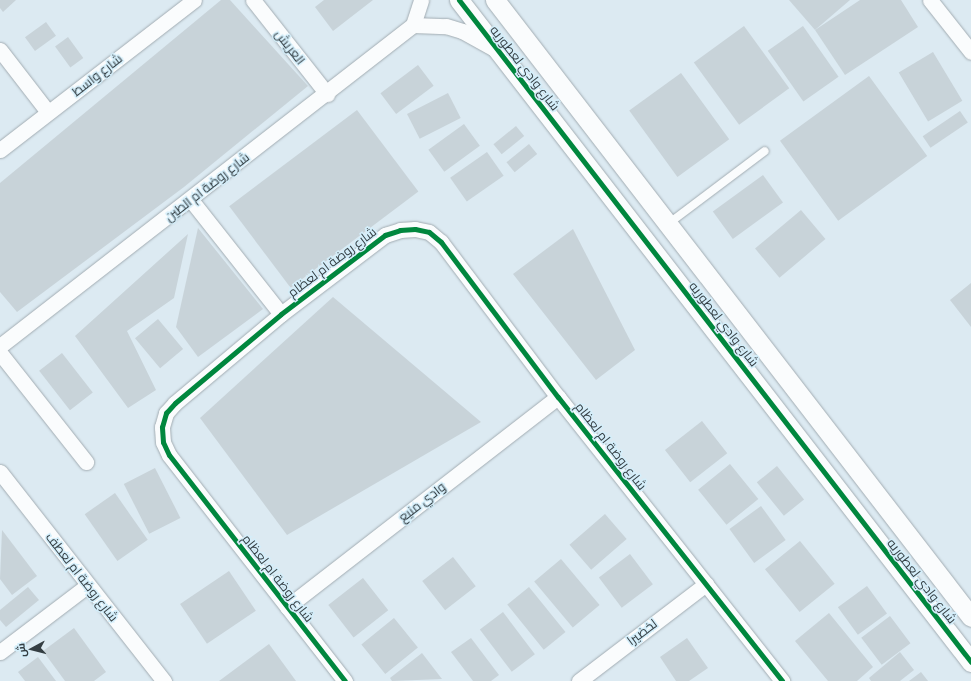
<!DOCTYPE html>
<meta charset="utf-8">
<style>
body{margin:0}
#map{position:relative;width:971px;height:681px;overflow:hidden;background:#dceaf2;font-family:Literata,Cairo,serif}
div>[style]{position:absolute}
.building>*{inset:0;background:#c8d3d9;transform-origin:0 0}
.roads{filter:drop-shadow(0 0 1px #a2acb2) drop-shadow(0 0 1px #a2acb2)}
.service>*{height:8px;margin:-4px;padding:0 4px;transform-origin:4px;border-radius:4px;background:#fafcfd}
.minor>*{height:15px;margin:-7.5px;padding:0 7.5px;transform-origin:7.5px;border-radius:7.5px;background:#fafcfd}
.tertiary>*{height:19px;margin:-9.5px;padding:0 9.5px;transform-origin:9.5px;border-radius:9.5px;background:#fafcfd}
.cycleway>*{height:5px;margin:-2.5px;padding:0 2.5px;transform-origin:2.5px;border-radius:2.5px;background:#00873e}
span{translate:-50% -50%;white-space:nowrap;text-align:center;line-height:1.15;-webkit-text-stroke:3px #d4eefa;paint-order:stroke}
.street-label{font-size:13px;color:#343e43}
.north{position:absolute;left:12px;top:629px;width:40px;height:40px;-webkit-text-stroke:3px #d4eefa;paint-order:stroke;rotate:263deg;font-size:11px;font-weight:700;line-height:16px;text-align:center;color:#343e43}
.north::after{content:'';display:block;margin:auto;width:14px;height:18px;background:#343e43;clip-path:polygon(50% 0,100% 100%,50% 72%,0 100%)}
</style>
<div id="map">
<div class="building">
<i style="clip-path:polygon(0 0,16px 0,3px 12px,0 8px)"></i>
<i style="clip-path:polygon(221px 0,230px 0,308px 86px,184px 187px,17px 312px,0 292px,0 183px)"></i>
<i style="clip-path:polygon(324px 0,373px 0,333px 31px,315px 7px)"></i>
<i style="clip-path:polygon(789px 0,850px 0,815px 30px)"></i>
<i style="clip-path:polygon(860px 0,901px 0,918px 27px,845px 75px,815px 30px)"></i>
<i style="left:46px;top:22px;width:17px;height:26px;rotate:54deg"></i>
<i style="left:744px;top:26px;width:77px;height:62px;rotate:54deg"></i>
<i style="left:803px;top:26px;width:62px;height:43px;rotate:55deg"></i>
<i style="left:68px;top:37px;width:26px;height:16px;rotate:54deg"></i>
<i style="left:933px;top:52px;width:57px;height:40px;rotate:59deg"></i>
<i style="left:418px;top:65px;width:26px;height:47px;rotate:53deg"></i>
<i style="left:681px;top:73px;width:82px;height:64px;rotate:54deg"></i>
<i style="left:869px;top:76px;width:99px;height:110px;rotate:54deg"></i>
<i style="left:448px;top:93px;width:28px;height:46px;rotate:63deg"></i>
<i style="left:357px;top:110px;width:102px;height:160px;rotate:53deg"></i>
<i style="left:960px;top:111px;width:14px;height:45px;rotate:56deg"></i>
<i style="left:464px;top:124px;width:27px;height:44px;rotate:54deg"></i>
<i style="left:516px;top:126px;width:13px;height:29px;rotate:51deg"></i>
<i style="left:529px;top:144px;width:13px;height:29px;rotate:51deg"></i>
<i style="left:487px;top:152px;width:29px;height:45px;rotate:55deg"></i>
<i style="left:763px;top:175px;width:34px;height:62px;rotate:54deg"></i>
<i style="left:801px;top:210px;width:38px;height:60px;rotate:50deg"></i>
<i style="clip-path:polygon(198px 228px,263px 309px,198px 357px,176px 327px)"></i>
<i style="clip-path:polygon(573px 229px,635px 350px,596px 380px,513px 274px)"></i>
<i style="clip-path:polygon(188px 234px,174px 298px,127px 331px,156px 390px,128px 408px,75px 336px)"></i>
<i style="clip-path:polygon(971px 283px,971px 327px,950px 300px)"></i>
<i style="clip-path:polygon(333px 297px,481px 422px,287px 535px,200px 418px)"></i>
<i style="left:158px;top:319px;width:39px;height:30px;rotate:50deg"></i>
<i style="left:62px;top:353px;width:50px;height:29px;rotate:52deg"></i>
<i style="left:702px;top:421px;width:41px;height:47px;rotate:52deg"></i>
<i style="left:730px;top:464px;width:45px;height:41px;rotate:51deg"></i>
<i style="left:777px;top:466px;width:43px;height:26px;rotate:51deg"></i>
<i style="left:155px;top:468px;width:56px;height:35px;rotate:63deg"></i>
<i style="left:115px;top:493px;width:57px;height:37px;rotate:55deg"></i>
<i style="left:761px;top:506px;width:42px;height:39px;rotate:54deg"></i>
<i style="left:605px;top:514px;width:33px;height:47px;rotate:49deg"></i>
<i style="clip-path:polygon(2px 530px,37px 576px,12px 595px,0 579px)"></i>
<i style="left:800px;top:541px;width:55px;height:45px;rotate:51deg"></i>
<i style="left:630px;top:554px;width:38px;height:39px;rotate:53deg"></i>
<i style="left:453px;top:557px;width:37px;height:39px;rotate:52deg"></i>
<i style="left:561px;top:559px;width:60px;height:35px;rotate:50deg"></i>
<i style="left:229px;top:571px;width:48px;height:59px;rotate:56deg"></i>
<i style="left:363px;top:578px;width:41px;height:44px;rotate:52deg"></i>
<i style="left:867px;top:586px;width:34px;height:36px;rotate:54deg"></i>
<i style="clip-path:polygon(28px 587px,39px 600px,6px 627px,0 620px,0 610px)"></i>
<i style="left:529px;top:587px;width:58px;height:28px;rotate:51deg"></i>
<i style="left:503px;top:612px;width:53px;height:29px;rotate:53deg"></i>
<i style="clip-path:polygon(829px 613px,873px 667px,857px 681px,828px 681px,795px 641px)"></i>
<i style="left:890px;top:616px;width:34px;height:36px;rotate:53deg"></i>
<i style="left:394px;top:618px;width:38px;height:42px;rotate:51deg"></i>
<i style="clip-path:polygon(74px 628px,106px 672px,94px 681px,65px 681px,43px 651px)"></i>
<i style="clip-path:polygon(471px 638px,499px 675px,491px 681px,473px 681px,451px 652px)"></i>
<i style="clip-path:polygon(687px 638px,708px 668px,689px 681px,676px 681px,660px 657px)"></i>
<i style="clip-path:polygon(269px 644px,296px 681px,219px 681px)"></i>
<i style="clip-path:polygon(900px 652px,914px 670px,900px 681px,871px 681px,869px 678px)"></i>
<i style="clip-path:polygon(422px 653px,442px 679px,392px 681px,390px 678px)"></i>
<i style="clip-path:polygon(38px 657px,56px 681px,25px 681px,18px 672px)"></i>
<i style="clip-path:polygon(921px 672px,928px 681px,909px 681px)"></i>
</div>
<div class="roads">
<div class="service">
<i style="left:668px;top:224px;width:121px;rotate:-37deg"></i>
</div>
<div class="minor">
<i style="left:253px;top:0;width:120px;rotate:51.8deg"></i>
<i style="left:930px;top:0;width:66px;rotate:51.7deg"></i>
<i style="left:413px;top:25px;width:33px;rotate:2deg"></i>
<i style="left:446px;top:26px;width:17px;rotate:17deg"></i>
<i style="left:462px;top:31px;width:35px;rotate:29deg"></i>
<i style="left:0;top:50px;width:78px;rotate:52.3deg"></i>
<i style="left:0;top:150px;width:245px;rotate:-37.7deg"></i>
<i style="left:191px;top:200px;width:145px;rotate:51.7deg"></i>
<i style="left:0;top:346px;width:523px;rotate:-37.86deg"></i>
<i style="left:413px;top:25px;width:26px;rotate:-72deg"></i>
<i style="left:0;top:353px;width:139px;rotate:51.7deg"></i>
<i style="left:0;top:472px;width:266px;rotate:51.9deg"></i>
<i style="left:287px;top:607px;width:343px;rotate:-37.8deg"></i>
<i style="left:0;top:652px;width:109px;rotate:-37.2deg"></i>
<i style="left:345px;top:681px;width:286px;rotate:-127.9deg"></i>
<i style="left:169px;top:455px;width:14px;rotate:-115deg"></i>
<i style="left:163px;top:442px;width:15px;rotate:-94deg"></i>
<i style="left:162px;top:427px;width:15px;rotate:-74deg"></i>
<i style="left:166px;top:413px;width:13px;rotate:-48deg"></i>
<i style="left:175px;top:403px;width:138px;rotate:-40deg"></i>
<i style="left:281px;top:314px;width:131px;rotate:-37.2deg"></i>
<i style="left:385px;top:235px;width:16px;rotate:-18deg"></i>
<i style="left:400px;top:230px;width:15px;rotate:-4deg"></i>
<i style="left:415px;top:229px;width:14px;rotate:12deg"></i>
<i style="left:429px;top:232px;width:16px;rotate:40deg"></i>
<i style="left:441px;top:242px;width:194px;rotate:53deg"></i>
<i style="left:558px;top:397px;width:362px;rotate:51.7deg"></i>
<i style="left:579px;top:681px;width:160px;rotate:-37.4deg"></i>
</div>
<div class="tertiary">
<i style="left:459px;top:0;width:837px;rotate:52.28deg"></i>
<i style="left:495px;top:0;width:779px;rotate:52.35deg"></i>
</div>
</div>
<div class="cycleway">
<i style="left:459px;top:0;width:837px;rotate:52.28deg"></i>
<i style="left:345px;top:681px;width:286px;rotate:-127.9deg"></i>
<i style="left:169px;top:455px;width:14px;rotate:-115deg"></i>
<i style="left:163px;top:442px;width:15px;rotate:-94deg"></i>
<i style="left:162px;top:427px;width:15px;rotate:-74deg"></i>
<i style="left:166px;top:413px;width:13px;rotate:-48deg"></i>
<i style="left:175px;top:403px;width:138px;rotate:-40deg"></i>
<i style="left:281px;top:314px;width:131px;rotate:-37.2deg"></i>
<i style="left:385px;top:235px;width:16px;rotate:-18deg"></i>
<i style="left:400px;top:230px;width:15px;rotate:-4deg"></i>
<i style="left:415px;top:229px;width:14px;rotate:12deg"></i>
<i style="left:429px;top:232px;width:16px;rotate:40deg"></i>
<i style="left:441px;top:242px;width:194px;rotate:53deg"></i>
<i style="left:558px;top:397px;width:362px;rotate:51.7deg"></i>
</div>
<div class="street-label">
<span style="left:290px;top:47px;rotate:52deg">العريش</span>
<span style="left:525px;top:68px;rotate:52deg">شارع وادي لعطوريه</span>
<span style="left:97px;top:75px;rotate:-38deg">شارع واسط</span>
<span style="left:207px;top:187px;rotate:-38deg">شارع روضة ام الطين</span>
<span style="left:332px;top:262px;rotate:-37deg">شارع روضة ام لعظام</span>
<span style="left:724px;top:324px;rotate:52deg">شارع وادي لعطوريه</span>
<span style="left:611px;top:446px;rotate:52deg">شارع روضة ام لعظام</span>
<span style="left:422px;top:502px;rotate:-38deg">وادي منيع</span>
<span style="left:82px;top:577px;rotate:52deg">شارع روضة ام لعطف</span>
<span style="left:278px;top:578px;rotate:52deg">شارع روضة ام لعظام</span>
<span style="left:922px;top:581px;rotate:52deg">شارع وادي لعطوريه</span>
<span style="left:642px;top:632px;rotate:-37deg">لخضيرا</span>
</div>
<div class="north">ش</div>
</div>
